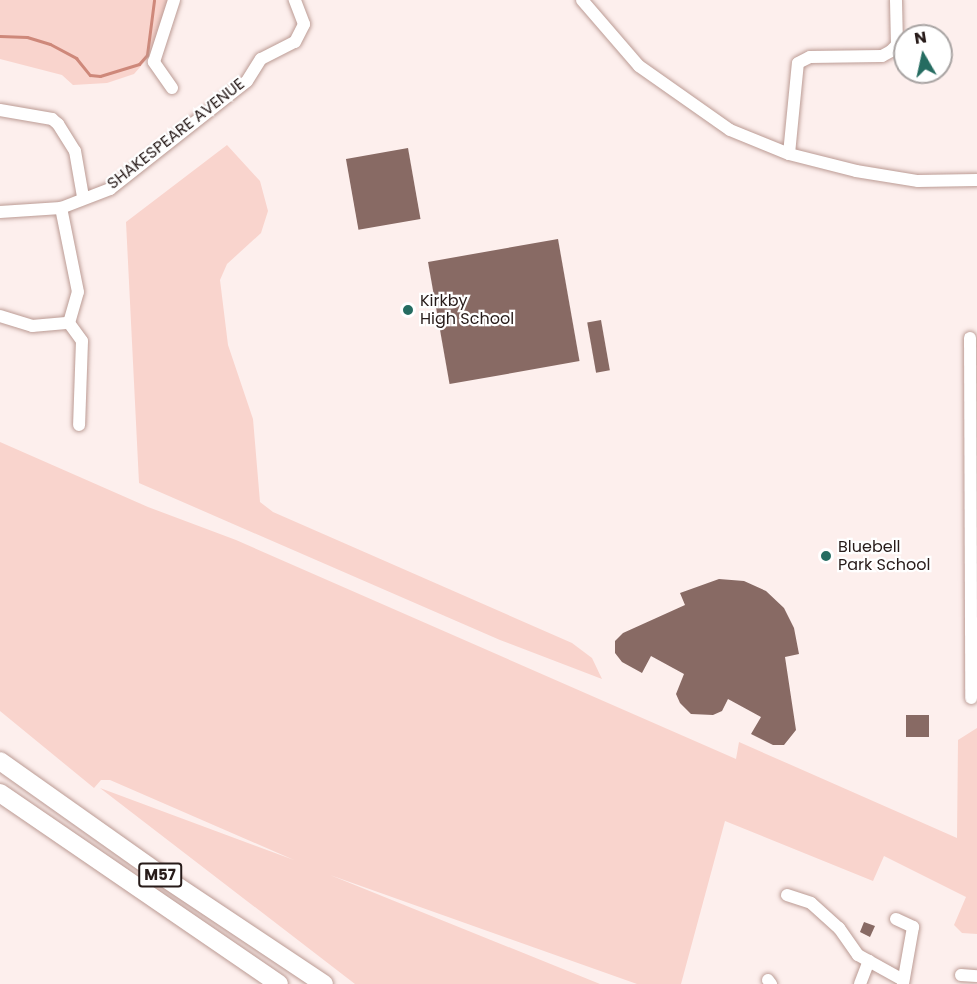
<!DOCTYPE html>
<style>
body{margin:0}
#map{position:relative;width:977px;height:984px;overflow:hidden;background:#fdefed;font-family:Poppins,sans-serif}
div>[style]{position:absolute}
.green>*{inset:0;background:#f9d4cd}
.stream>*{height:3px;margin:-1.5px;padding:0 1.5px;transform-origin:1.5px;border-radius:1.5px;background:#ce887a}
.building>*{inset:0;background:#886a64;transform-origin:0 0}
.roads{filter:drop-shadow(0 0 2px #bb9b94) drop-shadow(0 0 2px #bb9b94)}
.minor>*{height:12px;margin:-6px;padding:0 6px;transform-origin:6px;border-radius:6px;background:#fff}
.highway>*{height:18px;margin:-9px;padding:0 9px;transform-origin:9px;border-radius:9px;background:#fff}
.dots>*{width:16px;height:16px;translate:-50% -50%;box-sizing:border-box;border:3px solid #fff;border-radius:50%}
span{translate:-50% -50%;white-space:nowrap;text-align:center;line-height:1.15;-webkit-text-stroke:4.5px #fff;paint-order:stroke}
.shield-label span{padding:2px 4px;background:#fff;border:2px solid;border-radius:4px;-webkit-text-stroke-width:0}
.shield-label{font-size:15px;color:#271b19;font-weight:700}
.street-label{font-size:16px;color:#271b19}
.poi-label{font-size:16px;color:#271b19}
.left{translate:0 -50%;text-align:left}
.north{position:absolute;left:893px;top:24px;width:60px;height:60px;box-sizing:border-box;background:#fff;border:2px solid #a9a4a3;border-radius:50%;rotate:351deg;font-size:16px;font-weight:700;line-height:24px;text-align:center;color:#271b19}
.north::after{content:'';display:block;margin:auto;width:21px;height:27px;background:#256c61;clip-path:polygon(50% 0,100% 100%,50% 72%,0 100%)}
</style>
<div id="map">
<div class="green">
<i style="clip-path:polygon(0 0,176px 0,169px 34px,134px 74px,107px 83px,73px 85px,62px 75px,0 59px)"></i>
<i style="clip-path:polygon(227px 145px,260px 181px,268px 211px,261px 233px,227px 264px,220px 280px,228px 345px,253px 419px,260px 502px,273px 512px,572px 643px,592px 658px,602px 679px,500px 640px,139px 483px,126px 222px)"></i>
<i style="clip-path:polygon(0 442px,148px 507px,236px 540px,736px 759px,739px 742px,957px 838px,958px 740px,977px 728px,977px 934px,962px 933px,954px 925px,966px 897px,884px 856px,873px 881px,725px 821px,681px 984px,637px 984px,330px 875px,600px 984px,355px 984px,100px 788px,294px 860px,110px 780px,101px 780px,94px 788px,0 711px)"></i>
</div>
<div class="stream">
<i style="left:0;top:36px;width:27px;rotate:2deg"></i>
<i style="left:27px;top:37px;width:24px;rotate:17deg"></i>
<i style="left:50px;top:44px;width:30px;rotate:28deg"></i>
<i style="left:76px;top:58px;width:22px;rotate:51deg"></i>
<i style="left:90px;top:75px;width:10px;rotate:6deg"></i>
<i style="left:100px;top:76px;width:41px;rotate:-17.1deg"></i>
<i style="left:139px;top:64px;width:12px;rotate:-48deg"></i>
<i style="left:147px;top:55px;width:55px;rotate:-82.7deg"></i>
</div>
<div class="building">
<i style="left:408px;top:148px;width:72px;height:63px;rotate:80deg"></i>
<i style="left:558px;top:239px;width:124px;height:132px;rotate:80deg"></i>
<i style="left:601px;top:320px;width:51px;height:14px;rotate:80deg"></i>
<i style="clip-path:polygon(719px 579px,744px 581px,766px 591px,784px 608px,794px 628px,799px 654px,785px 657px,796px 730px,784px 745px,773px 745px,751px 734px,761px 717px,728px 699px,722px 711px,713px 715px,691px 714px,680px 703px,676px 694px,684px 674px,651px 656px,642px 673px,622px 662px,615px 653px,615px 641px,623px 633px,685px 605px,680px 593px)"></i>
<i style="left:906px;top:715px;width:23px;height:22px"></i>
<i style="clip-path:polygon(864px 922px,875px 926px,870px 937px,860px 932px)"></i>
</div>
<div class="roads">
<div class="minor">
<i style="left:582px;top:0;width:87px;rotate:49.2deg"></i>
<i style="left:639px;top:66px;width:111px;rotate:35.1deg"></i>
<i style="left:730px;top:130px;width:64px;rotate:22.1deg"></i>
<i style="left:789px;top:154px;width:69px;rotate:14.2deg"></i>
<i style="left:856px;top:171px;width:63px;rotate:9.2deg"></i>
<i style="left:918px;top:181px;width:59px;rotate:-1deg"></i>
<i style="left:172px;top:88px;width:32px;rotate:-125deg"></i>
<i style="left:154px;top:62px;width:65px;rotate:-72.1deg"></i>
<i style="left:0;top:110px;width:53px;rotate:9.8deg"></i>
<i style="left:52px;top:119px;width:8px;rotate:40deg"></i>
<i style="left:58px;top:124px;width:32px;rotate:58deg"></i>
<i style="left:75px;top:151px;width:47px;rotate:80.1deg"></i>
<i style="left:789px;top:154px;width:91px;rotate:-84.4deg"></i>
<i style="left:798px;top:63px;width:13px;rotate:-27deg"></i>
<i style="left:810px;top:57px;width:72px;rotate:-0.8deg"></i>
<i style="left:882px;top:56px;width:10px;rotate:-29deg"></i>
<i style="left:891px;top:51px;width:8px;rotate:-45deg"></i>
<i style="left:897px;top:45px;width:45px;rotate:-91.3deg"></i>
<i style="left:0;top:212px;width:61px;rotate:-3.8deg"></i>
<i style="left:61px;top:208px;width:53px;rotate:-21.2deg"></i>
<i style="left:110px;top:189px;width:174px;rotate:-38.2deg"></i>
<i style="left:247px;top:81px;width:26px;rotate:-58deg"></i>
<i style="left:261px;top:59px;width:38px;rotate:-27deg"></i>
<i style="left:295px;top:42px;width:20px;rotate:-63deg"></i>
<i style="left:304px;top:24px;width:26px;rotate:-111deg"></i>
<i style="left:0;top:316px;width:34px;rotate:17deg"></i>
<i style="left:32px;top:326px;width:37px;rotate:-5deg"></i>
<i style="left:69px;top:323px;width:32px;rotate:-74deg"></i>
<i style="left:78px;top:292px;width:86px;rotate:-101.4deg"></i>
<i style="left:69px;top:323px;width:22px;rotate:54deg"></i>
<i style="left:82px;top:341px;width:84px;rotate:92deg"></i>
<i style="left:970px;top:338px;width:360px;rotate:89.8deg"></i>
<i style="left:787px;top:895px;width:25px;rotate:18deg"></i>
<i style="left:811px;top:903px;width:38px;rotate:42deg"></i>
<i style="left:839px;top:928px;width:33px;rotate:55deg"></i>
<i style="left:858px;top:955px;width:51px;rotate:29.1deg"></i>
<i style="left:896px;top:919px;width:19px;rotate:25deg"></i>
<i style="left:913px;top:927px;width:58px;rotate:100deg"></i>
<i style="left:961px;top:975px;width:16px;rotate:4deg"></i>
<i style="left:768px;top:980px;width:5px;rotate:53deg"></i>
<i style="left:860px;top:984px;width:25px;rotate:-69deg"></i>
</div>
<div class="highway">
<i style="left:0;top:761px;width:202px;rotate:35.3deg"></i>
<i style="left:165px;top:878px;width:191px;rotate:33.7deg"></i>
<i style="left:0;top:793px;width:338px;rotate:34.4deg"></i>
</div>
</div>
<div class="dots">
<i style="left:408px;top:310px;background:#256c61"></i>
<i style="left:826px;top:556px;background:#256c61"></i>
</div>
<div class="shield-label">
<span style="left:160px;top:875px">M57</span>
</div>
<div class="street-label">
<span style="left:176px;top:134px;rotate:-38deg">SHAKESPEARE AVENUE</span>
</div>
<div class="poi-label">
<span class="left" style="left:420px;top:310px">Kirkby<br>High School</span>
<span class="left" style="left:838px;top:556px">Bluebell<br>Park School</span>
</div>
<div class="north">N</div>
</div>
